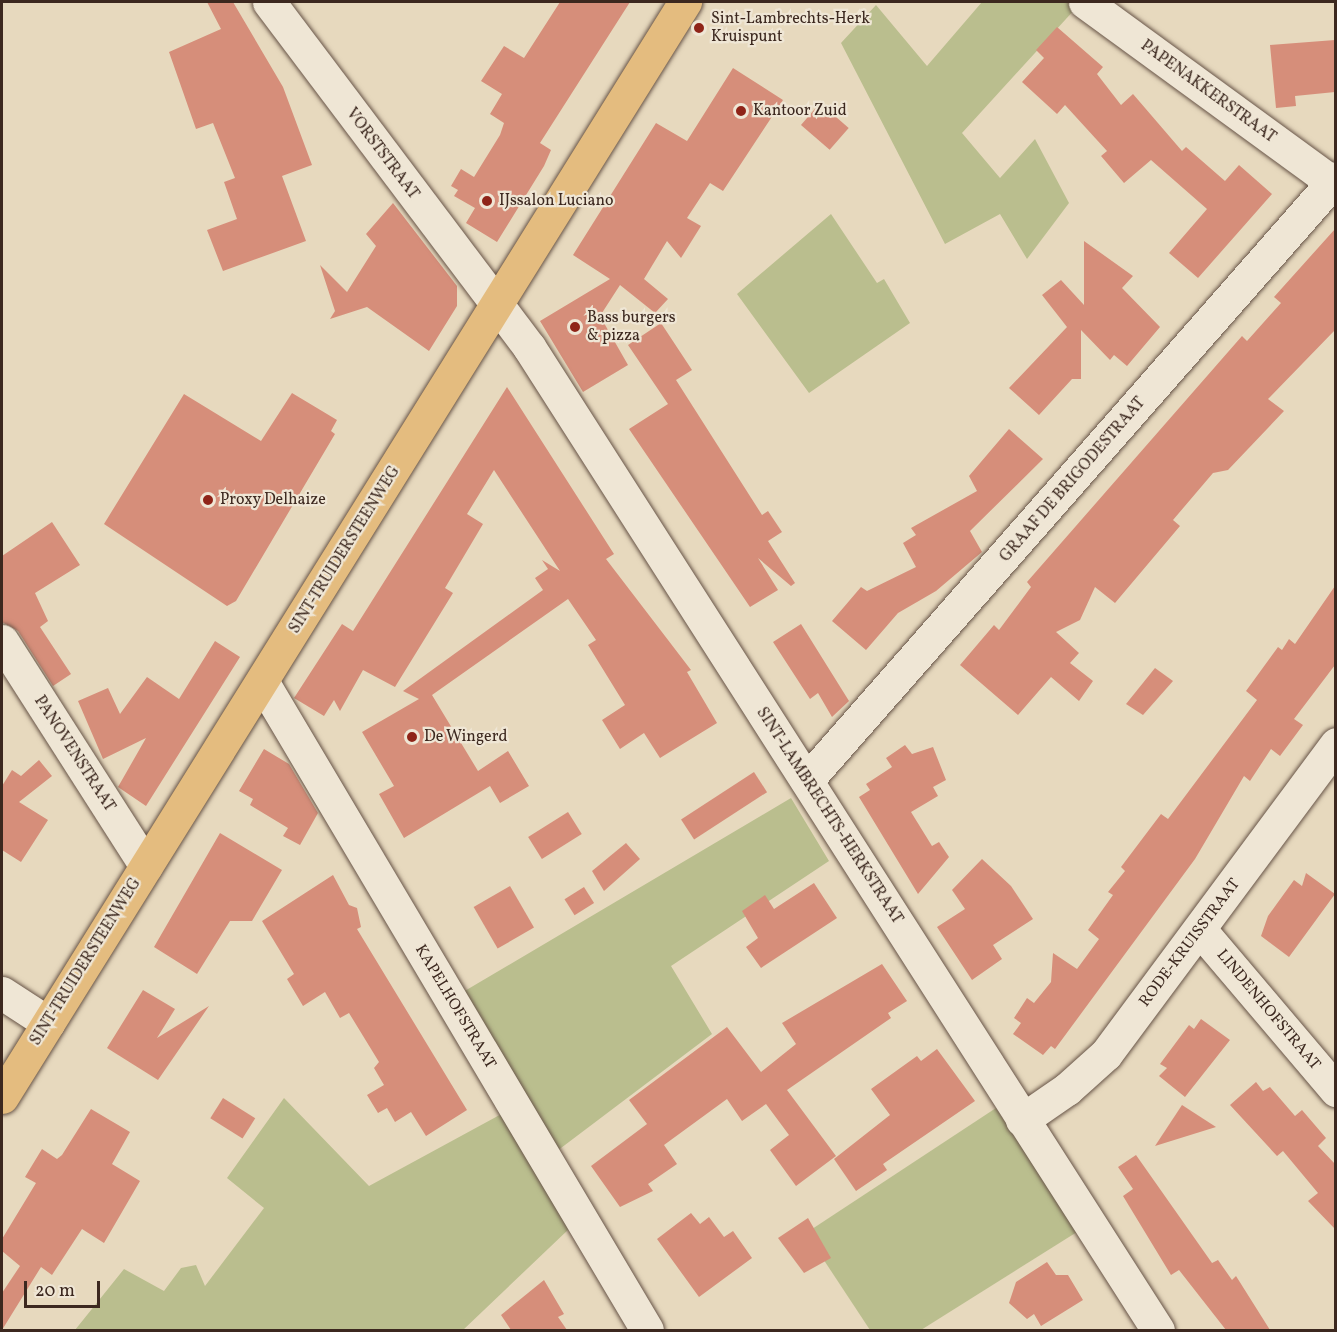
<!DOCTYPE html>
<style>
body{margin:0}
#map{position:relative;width:1337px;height:1332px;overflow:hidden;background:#e7d9be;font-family:Vollkorn,serif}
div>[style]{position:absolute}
.green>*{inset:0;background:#babe8e}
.building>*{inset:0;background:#d68e7a;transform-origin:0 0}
.roads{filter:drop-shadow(0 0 2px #675447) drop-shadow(0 0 2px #675447)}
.minor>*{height:33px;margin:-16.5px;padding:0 16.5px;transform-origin:16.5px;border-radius:16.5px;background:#efe6d5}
.major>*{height:33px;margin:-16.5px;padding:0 16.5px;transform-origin:16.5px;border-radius:16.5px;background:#e4bc7f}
.dots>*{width:16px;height:16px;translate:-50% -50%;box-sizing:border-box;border:3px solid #efe6d5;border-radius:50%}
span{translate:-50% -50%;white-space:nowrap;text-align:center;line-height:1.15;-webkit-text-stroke:4.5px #efe6d5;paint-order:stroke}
.poi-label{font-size:16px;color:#3c281f}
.left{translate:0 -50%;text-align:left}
.street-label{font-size:16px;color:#3c281f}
.frame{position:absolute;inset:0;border:3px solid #3c281f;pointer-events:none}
.scale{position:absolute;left:24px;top:1281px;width:76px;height:27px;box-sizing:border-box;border:3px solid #3c281f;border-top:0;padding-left:8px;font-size:18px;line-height:21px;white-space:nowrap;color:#3c281f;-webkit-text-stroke:4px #efe6d5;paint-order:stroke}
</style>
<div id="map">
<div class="green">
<i style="clip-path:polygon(982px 2px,1068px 2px,1076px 8px,962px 133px,1000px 178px,1035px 139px,1069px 203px,1027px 259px,1000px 214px,945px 244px,841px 43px,876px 5px,927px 66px)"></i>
<i style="clip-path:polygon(831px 214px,877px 283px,884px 279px,910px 323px,809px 393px,737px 294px)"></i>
<i style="clip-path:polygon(791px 798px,829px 861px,671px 966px,712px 1034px,557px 1151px,463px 992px)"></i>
<i style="clip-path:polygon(284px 1098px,369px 1186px,507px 1111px,570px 1228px,463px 1330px,75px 1330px,124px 1269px,164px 1291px,181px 1268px,196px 1265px,205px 1286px,264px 1208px,227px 1178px)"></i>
<i style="clip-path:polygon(996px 1108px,1077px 1232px,921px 1330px,870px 1330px,806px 1233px)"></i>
</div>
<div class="building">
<i style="clip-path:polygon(207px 2px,233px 2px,283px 87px,312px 165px,282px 176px,306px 241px,223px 271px,207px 230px,237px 219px,224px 182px,235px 178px,213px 123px,196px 129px,169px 52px,221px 29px)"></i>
<i style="clip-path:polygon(560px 2px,630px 2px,540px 143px,551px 150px,544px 166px,497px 242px,466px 223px,475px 208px,454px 196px,458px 190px,451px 186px,461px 169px,474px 177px,500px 135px,504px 123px,490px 114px,502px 94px,481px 81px,504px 46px,524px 58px)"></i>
<i style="clip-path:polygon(1057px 27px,1103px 67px,1097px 74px,1121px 105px,1133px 94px,1182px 151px,1186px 147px,1225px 181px,1239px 165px,1272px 194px,1198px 278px,1169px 253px,1207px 209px,1151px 160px,1124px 183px,1101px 156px,1107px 151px,1065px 105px,1057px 114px,1022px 82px,1044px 58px,1036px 50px)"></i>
<i style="clip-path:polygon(1335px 40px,1335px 92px,1295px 96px,1296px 106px,1276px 108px,1270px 45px)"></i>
<i style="clip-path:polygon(733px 68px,783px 100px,723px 191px,710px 183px,687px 218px,701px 226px,681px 258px,667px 241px,644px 279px,668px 299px,655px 313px,620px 285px,600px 316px,628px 365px,583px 392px,540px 321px,610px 279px,573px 255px,656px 123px,687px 141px)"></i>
<i style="left:820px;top:103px;width:38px;height:29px;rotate:41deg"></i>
<i style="clip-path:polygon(393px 203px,457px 286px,457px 306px,429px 351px,367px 307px,330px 319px,335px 311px,320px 265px,347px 292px,376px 246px,366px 234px)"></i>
<i style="clip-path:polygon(1335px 229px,1335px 330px,1268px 399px,1284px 411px,1228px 470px,1213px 473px,1173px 520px,1180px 526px,1115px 603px,1095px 587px,1080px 620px,1056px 632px,1079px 653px,1070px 663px,1093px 681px,1079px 701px,1051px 677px,1018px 715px,960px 665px,994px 625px,999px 630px,1031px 587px,1027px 582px,1242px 336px,1247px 341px,1281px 303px,1274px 297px)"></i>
<i style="clip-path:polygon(1084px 241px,1133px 276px,1122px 288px,1160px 327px,1127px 366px,1114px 355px,1110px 360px,1081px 330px,1081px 379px,1072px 379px,1039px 415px,1009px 388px,1067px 327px,1042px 295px,1061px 280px,1084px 305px)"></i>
<i style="clip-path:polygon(661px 323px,692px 370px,676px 380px,762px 515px,768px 511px,782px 532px,768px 541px,795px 583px,791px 586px,758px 558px,778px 590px,750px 607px,629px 429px,668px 404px,628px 345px)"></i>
<i style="clip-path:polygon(507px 387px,614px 554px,606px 559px,691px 670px,687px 672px,717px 723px,660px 758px,644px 733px,620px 749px,602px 720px,625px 705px,588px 645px,596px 640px,568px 599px,432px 695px,478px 771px,508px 751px,529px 786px,500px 803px,490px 786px,404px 838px,379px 794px,394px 786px,362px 732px,419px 699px,403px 691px,543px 590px,535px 578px,548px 569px,542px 560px,560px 571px,494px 470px,467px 514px,483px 524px,445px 588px,453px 593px,395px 687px,363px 670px,340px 711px,334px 700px,324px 716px,294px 698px,342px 624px,353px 631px)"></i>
<i style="clip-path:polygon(292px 393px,337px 420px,331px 431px,335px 434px,236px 601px,227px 606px,104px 524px,184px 394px,261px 441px)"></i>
<i style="clip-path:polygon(1009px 429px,1043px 459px,970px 531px,982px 552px,936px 591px,898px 613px,866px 650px,832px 621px,861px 587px,867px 591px,916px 567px,903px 543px,916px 535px,911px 528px,977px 491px,969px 476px)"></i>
<i style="clip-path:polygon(52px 522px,80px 565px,35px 593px,48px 621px,40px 627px,71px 674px,53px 686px,18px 631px,2px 622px,2px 556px)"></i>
<i style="clip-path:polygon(1335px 586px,1335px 665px,1294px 719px,1303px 725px,1280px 756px,1271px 749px,1250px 781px,1244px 776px,1195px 859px,1055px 1049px,1051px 1046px,1043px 1055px,1013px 1034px,1021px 1023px,1014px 1018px,1027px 998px,1034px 1003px,1051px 982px,1053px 953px,1077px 969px,1099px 939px,1088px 930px,1113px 895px,1108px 892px,1125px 871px,1121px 867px,1161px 814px,1168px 819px,1257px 700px,1246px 691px,1278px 647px,1282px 650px,1289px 639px,1295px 644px)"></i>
<i style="clip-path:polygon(801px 624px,849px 701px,832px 717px,818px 693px,810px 699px,773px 642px)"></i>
<i style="clip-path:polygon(215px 641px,240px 657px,146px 806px,118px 787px,146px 738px,103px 759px,78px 701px,108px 688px,120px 714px,147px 677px,179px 699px)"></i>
<i style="clip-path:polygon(1155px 668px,1173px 681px,1143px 715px,1126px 704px)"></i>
<i style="clip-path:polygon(905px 745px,912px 754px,933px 747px,946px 780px,933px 787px,938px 796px,911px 812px,932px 846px,939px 842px,949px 857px,918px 894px,859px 797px,870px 790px,866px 784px,892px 767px,886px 758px)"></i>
<i style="clip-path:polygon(264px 749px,289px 764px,318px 813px,300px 845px,283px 836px,288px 828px,250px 805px,253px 799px,239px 791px)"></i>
<i style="clip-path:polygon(39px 760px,52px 776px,19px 802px,48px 820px,21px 862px,2px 850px,2px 786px,12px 770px,21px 776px)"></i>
<i style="left:754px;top:772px;width:24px;height:87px;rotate:57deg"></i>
<i style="left:568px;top:812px;width:26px;height:47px;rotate:58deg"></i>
<i style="clip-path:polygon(220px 833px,282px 870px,252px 921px,230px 921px,197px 974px,154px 947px)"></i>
<i style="clip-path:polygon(626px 843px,640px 859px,604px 891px,592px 871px)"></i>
<i style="clip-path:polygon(982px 859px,1011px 886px,1033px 919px,993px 945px,1002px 959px,972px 980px,937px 927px,965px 909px,952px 890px)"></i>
<i style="clip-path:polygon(1306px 873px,1335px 894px,1289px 957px,1261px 936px,1268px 916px,1294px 880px,1302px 886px)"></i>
<i style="clip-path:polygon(333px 875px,349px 905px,357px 908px,361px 927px,357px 929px,467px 1110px,426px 1136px,411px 1112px,395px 1122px,387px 1108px,378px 1113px,367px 1095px,384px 1085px,374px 1068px,379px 1062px,349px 1013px,340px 1018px,325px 992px,303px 1006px,287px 979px,294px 974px,262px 921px)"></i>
<i style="clip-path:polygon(814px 883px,837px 918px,761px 968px,746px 947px,758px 938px,742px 911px,765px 895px,774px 909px)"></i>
<i style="left:510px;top:886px;width:48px;height:42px;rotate:60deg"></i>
<i style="left:584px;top:887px;width:19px;height:23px;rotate:58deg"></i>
<i style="clip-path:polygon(882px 964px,907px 1001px,888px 1013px,891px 1018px,787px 1090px,836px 1156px,796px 1186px,770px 1150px,789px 1135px,766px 1104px,742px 1121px,727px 1099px,664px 1145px,677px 1164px,648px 1184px,653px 1191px,620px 1207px,591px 1166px,647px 1124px,629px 1100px,727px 1027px,761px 1072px,796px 1044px,782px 1023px)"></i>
<i style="clip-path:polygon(143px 990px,175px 1009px,157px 1038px,209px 1006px,158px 1080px,107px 1048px)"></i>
<i style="clip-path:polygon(1201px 1019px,1230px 1040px,1185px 1097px,1159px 1076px,1167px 1068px,1160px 1064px,1189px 1025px,1194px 1029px)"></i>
<i style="clip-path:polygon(937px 1049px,975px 1101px,883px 1164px,887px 1170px,856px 1191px,834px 1159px,890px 1115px,871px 1089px,917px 1056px,921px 1061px)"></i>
<i style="clip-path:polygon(1256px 1082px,1263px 1091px,1270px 1087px,1295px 1116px,1302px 1110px,1326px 1138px,1318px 1146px,1335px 1164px,1335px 1229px,1308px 1201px,1318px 1193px,1283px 1151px,1277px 1156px,1230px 1105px)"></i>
<i style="left:223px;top:1098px;width:38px;height:24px;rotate:32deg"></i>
<i style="clip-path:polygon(1182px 1105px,1216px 1127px,1155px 1146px)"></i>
<i style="clip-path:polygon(91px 1109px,130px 1132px,112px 1164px,140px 1181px,104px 1243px,82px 1229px,52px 1275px,41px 1267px,2px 1330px,2px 1293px,20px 1266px,2px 1251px,2px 1239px,36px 1183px,25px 1177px,42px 1149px,57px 1159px,62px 1155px)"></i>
<i style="clip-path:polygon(1136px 1155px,1212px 1263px,1218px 1260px,1232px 1280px,1236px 1276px,1270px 1330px,1226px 1330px,1179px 1270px,1171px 1275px,1123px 1196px,1133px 1189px,1118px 1167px)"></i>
<i style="clip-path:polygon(691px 1213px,700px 1224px,709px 1217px,724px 1237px,733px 1231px,752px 1258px,699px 1297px,657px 1239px)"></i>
<i style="clip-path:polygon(808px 1218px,831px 1258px,804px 1273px,778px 1238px)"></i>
<i style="clip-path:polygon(1047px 1262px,1056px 1275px,1068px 1275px,1083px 1300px,1041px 1326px,1034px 1314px,1027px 1319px,1009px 1303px,1016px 1282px)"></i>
<i style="clip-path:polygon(544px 1280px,564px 1314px,558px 1317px,567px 1330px,511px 1330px,501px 1315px)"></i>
</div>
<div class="roads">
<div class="minor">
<i style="left:269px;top:2px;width:432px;rotate:53deg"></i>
<i style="left:529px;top:347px;width:1167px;rotate:57.39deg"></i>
<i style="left:1085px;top:2px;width:306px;rotate:36.1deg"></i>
<i style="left:2px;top:641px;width:267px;rotate:57.4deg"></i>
<i style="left:263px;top:683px;width:752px;rotate:59.31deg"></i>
<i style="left:807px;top:780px;width:801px;rotate:-48.69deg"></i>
<i style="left:1201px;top:931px;width:209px;rotate:49.7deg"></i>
<i style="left:2px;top:993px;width:55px;rotate:33.1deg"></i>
<i style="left:1022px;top:1120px;width:55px;rotate:-34.6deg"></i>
<i style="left:1067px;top:1089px;width:52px;rotate:-41.9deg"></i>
<i style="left:1106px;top:1054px;width:386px;rotate:-53.4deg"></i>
</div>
<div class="major">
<i style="left:2px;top:1097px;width:1291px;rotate:-58.05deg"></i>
</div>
</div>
<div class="dots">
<i style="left:699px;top:28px;background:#8f2418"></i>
<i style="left:741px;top:111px;background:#8f2418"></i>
<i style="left:487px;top:201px;background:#8f2418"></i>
<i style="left:575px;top:327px;background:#8f2418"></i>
<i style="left:208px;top:500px;background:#8f2418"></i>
<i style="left:412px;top:737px;background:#8f2418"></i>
</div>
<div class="poi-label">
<span class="left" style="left:711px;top:28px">Sint-Lambrechts-Herk<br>Kruispunt</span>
<span class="left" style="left:753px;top:111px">Kantoor Zuid</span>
<span class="left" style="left:499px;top:201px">IJssalon Luciano</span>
<span class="left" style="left:587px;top:327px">Bass burgers<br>&amp; pizza</span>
<span class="left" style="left:220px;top:500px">Proxy Delhaize</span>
<span class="left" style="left:424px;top:737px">De Wingerd</span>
</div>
<div class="street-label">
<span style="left:1208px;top:92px;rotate:36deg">PAPENAKKERSTRAAT</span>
<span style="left:382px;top:154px;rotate:53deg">VORSTSTRAAT</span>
<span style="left:1073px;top:480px;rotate:-49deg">GRAAF DE BRIGODESTRAAT</span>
<span style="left:345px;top:550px;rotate:-58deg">SINT-TRUIDERSTEENWEG</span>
<span style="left:74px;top:754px;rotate:57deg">PANOVENSTRAAT</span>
<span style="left:829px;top:816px;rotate:57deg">SINT-LAMBRECHTS-HERKSTRAAT</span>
<span style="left:1190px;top:943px;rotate:-53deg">RODE-KRUISSTRAAT</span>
<span style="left:86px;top:962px;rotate:-58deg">SINT-TRUIDERSTEENWEG</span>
<span style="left:455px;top:1007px;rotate:59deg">KAPELHOFSTRAAT</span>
<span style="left:1268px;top:1010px;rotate:50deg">LINDENHOFSTRAAT</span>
</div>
<div class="frame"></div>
<div class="scale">20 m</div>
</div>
